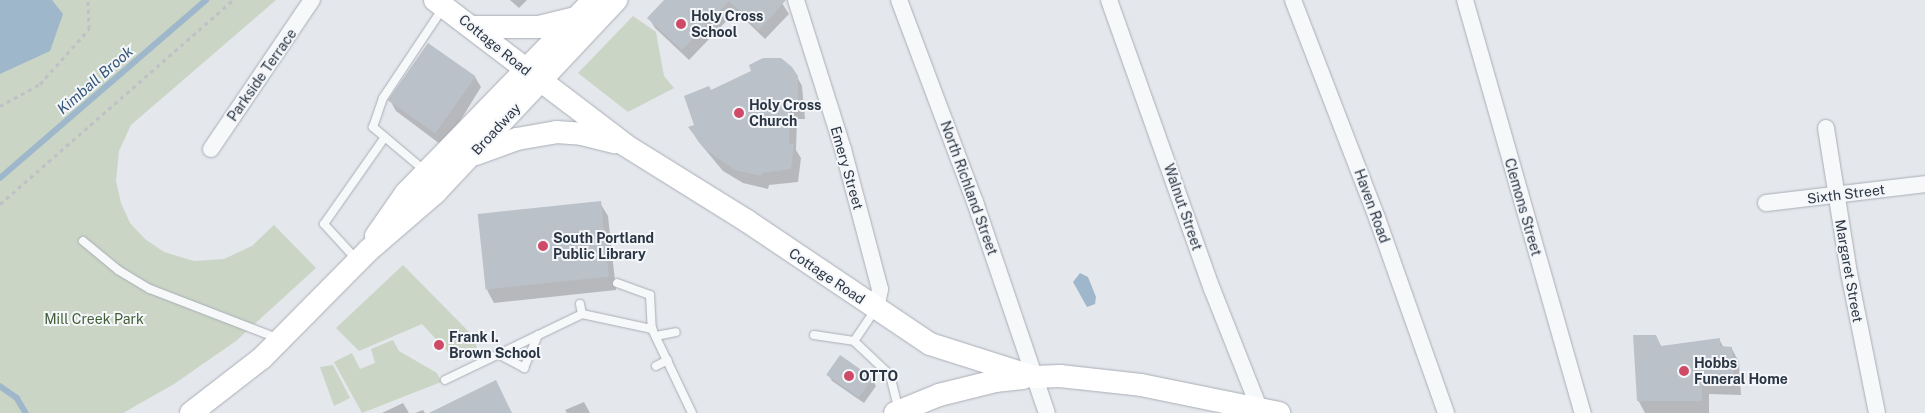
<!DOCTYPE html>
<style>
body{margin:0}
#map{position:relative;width:1925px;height:413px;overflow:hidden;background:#e4e7ec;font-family:"Public Sans",sans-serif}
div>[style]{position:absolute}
.green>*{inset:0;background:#cad5c5}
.water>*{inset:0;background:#9fb7cb}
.shadow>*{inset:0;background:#0003}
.stream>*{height:5.5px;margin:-2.75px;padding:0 2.75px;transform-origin:2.75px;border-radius:2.75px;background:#9fb7cb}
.building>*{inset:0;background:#bbc1c9;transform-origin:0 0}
.path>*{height:3px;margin-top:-1.5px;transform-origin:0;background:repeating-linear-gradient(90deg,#bec2c7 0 4px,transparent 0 8px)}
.roads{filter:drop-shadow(0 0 1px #a9aeb6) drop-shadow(0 0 1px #a9aeb6)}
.lane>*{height:8px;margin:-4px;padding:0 4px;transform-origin:4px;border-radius:4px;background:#f7f8fa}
.street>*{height:16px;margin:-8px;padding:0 8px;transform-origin:8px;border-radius:8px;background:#f7f8fa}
.secondary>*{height:22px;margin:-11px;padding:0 11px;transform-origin:11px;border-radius:11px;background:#fff}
.dots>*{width:14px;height:14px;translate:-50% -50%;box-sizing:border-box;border:2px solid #f4f6f9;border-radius:50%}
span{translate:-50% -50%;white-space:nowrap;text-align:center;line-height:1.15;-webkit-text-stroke:4px #f4f6f9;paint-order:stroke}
.poi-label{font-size:14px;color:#2b3644;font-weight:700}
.left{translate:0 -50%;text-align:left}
.street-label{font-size:14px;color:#2b3644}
.park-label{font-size:14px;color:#426038}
.water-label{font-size:15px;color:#355778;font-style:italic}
</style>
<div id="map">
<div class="green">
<i style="clip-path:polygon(0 0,276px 0,131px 125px,119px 151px,116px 181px,121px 203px,130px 223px,145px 239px,164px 252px,194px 261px,224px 259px,252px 246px,274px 225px,316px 268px,236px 341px,174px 384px,123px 413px,0 413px)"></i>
<i style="clip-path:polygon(633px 16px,656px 32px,664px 76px,674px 88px,628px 112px,578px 73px)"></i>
<i style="clip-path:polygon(403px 265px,474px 337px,477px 348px,456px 361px,422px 324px,359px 351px,336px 328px)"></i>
<i style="clip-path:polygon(393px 340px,399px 351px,437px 373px,441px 382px,362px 413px,334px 362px,352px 353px,360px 369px,375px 363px,371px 349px)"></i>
<i style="clip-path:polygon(333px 365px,350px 398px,334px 406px,320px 367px)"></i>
</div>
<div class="water">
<i style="clip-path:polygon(0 0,52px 0,63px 14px,50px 51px,0 74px)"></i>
<i style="clip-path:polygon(1080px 273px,1088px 277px,1096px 297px,1095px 304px,1087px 307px,1073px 282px)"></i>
</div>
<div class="shadow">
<i style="clip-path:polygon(510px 0,527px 0,519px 8px)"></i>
<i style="clip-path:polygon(666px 0,780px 0,789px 14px,765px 39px,736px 11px,689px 60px,655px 28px,649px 18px)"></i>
<i style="clip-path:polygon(795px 73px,802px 86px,805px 119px,797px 119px,796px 150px,801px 158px,798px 182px,769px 185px,768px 189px,743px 183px,723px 171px,698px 141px,690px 128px,695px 125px,686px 97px,709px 87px,711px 91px)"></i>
<i style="clip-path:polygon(475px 77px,481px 87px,444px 147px,396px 111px,390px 100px)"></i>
<i style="clip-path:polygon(600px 203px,608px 216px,616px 290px,494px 303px,487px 290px)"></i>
<i style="clip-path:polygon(1656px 336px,1662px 348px,1719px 339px,1724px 348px,1732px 349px,1739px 362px,1741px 395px,1709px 394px,1709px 413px,1645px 413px,1638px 400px)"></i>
<i style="clip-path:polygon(828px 374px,872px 379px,876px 386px,864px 403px,832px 381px)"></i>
<i style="clip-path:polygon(584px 402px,590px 413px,567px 413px,565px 410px)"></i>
<i style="clip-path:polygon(403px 403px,409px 413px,382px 413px)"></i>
<i style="clip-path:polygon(423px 410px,425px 413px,415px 413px)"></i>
</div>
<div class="stream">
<i style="left:0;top:178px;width:272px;rotate:-40.8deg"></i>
<i style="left:0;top:386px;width:21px;rotate:35deg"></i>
<i style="left:17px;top:398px;width:17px;rotate:59deg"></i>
</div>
<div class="building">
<i style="clip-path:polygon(664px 0,786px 0,759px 30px,729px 1px,682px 50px,647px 18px)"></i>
<i style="left:428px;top:43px;width:58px;height:70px;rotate:35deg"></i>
<i style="clip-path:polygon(763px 58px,781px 58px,792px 67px,798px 76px,798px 106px,790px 106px,789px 144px,794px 144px,791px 169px,762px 173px,761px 176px,735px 170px,705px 149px,688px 127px,694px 125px,684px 96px,709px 86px,711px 90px,751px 71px,749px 65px)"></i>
<i style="left:601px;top:201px;width:76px;height:124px;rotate:84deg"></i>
<i style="clip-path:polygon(1633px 335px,1656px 335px,1661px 346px,1720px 338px,1720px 346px,1732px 347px,1734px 382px,1702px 381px,1702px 401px,1637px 401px)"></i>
<i style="left:840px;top:355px;width:40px;height:24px;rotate:35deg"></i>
<i style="clip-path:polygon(496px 380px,512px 413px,429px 413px)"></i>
</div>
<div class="path">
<i style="left:0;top:106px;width:46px;rotate:-28.8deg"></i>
<i style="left:40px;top:84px;width:74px;rotate:-48.3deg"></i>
<i style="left:89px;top:29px;width:29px;rotate:-92deg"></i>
<i style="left:0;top:204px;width:310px;rotate:-41.2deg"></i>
</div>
<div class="roads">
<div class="lane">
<i style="left:424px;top:170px;width:67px;rotate:-139.9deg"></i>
<i style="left:373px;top:127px;width:31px;rotate:-71deg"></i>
<i style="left:383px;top:98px;width:108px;rotate:-56.3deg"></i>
<i style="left:83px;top:241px;width:45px;rotate:39.6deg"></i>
<i style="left:118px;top:270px;width:37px;rotate:31deg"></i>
<i style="left:150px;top:289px;width:136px;rotate:21.1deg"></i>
<i style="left:357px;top:260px;width:49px;rotate:-132.5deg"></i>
<i style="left:324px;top:224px;width:106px;rotate:-55deg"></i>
<i style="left:617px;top:283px;width:35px;rotate:20deg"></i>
<i style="left:650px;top:295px;width:34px;rotate:87deg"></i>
<i style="left:580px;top:304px;width:10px;rotate:79deg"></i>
<i style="left:875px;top:310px;width:37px;rotate:124deg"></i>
<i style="left:854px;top:341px;width:50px;rotate:43.4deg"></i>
<i style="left:890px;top:375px;width:36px;rotate:76deg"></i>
<i style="left:814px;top:335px;width:40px;rotate:8.5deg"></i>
<i style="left:656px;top:336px;width:20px;rotate:-11deg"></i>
<i style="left:498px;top:354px;width:30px;rotate:28deg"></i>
<i style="left:524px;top:368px;width:36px;rotate:-67deg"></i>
<i style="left:656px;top:366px;width:13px;rotate:-27deg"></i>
<i style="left:445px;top:380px;width:152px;rotate:-25.7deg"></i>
<i style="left:582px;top:314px;width:72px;rotate:12.1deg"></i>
<i style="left:652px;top:329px;width:93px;rotate:64.5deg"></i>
</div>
<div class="street">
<i style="left:796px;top:0;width:156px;rotate:72.5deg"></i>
<i style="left:843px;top:149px;width:145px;rotate:75.2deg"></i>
<i style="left:880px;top:289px;width:20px;rotate:101deg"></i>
<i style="left:899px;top:0;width:216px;rotate:69.4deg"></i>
<i style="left:975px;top:202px;width:223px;rotate:71.2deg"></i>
<i style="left:1109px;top:0;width:307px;rotate:70.4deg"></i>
<i style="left:1212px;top:289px;width:133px;rotate:68.4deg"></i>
<i style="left:1293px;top:0;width:234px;rotate:68.9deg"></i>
<i style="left:1377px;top:218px;width:207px;rotate:70.5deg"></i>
<i style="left:1465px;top:0;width:430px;rotate:74.1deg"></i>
<i style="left:1826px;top:128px;width:147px;rotate:81deg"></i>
<i style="left:1849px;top:273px;width:143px;rotate:78.7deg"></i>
<i style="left:211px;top:149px;width:180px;rotate:-55.9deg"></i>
<i style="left:1766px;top:203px;width:160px;rotate:-6.8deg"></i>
</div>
<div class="secondary">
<i style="left:435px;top:0;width:239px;rotate:37.3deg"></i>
<i style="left:625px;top:145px;width:144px;rotate:31.9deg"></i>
<i style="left:747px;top:221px;width:220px;rotate:33.9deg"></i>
<i style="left:930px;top:344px;width:109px;rotate:17.6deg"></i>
<i style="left:1034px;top:377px;width:26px;rotate:-2deg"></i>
<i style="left:1060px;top:376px;width:81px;rotate:6.3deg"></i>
<i style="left:1141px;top:385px;width:141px;rotate:11.5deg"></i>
<i style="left:474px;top:27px;width:65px"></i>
<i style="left:539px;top:27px;width:38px;rotate:-14deg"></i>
<i style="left:476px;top:154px;width:44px;rotate:-20.1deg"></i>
<i style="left:517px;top:139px;width:40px;rotate:-10deg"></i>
<i style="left:556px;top:132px;width:26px;rotate:4deg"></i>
<i style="left:582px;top:134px;width:34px;rotate:14deg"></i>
<i style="left:376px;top:236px;width:52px;rotate:-55.1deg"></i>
<i style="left:406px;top:193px;width:269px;rotate:-45.8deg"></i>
<i style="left:191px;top:413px;width:90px;rotate:-37.8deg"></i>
<i style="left:262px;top:358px;width:152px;rotate:-45.3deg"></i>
<i style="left:369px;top:250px;width:87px;rotate:-40.8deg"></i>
<i style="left:435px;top:193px;width:265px;rotate:-46.8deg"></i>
<i style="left:895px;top:413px;width:48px;rotate:-22.2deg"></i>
<i style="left:939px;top:395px;width:58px;rotate:-14deg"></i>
<i style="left:995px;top:381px;width:28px;rotate:-6deg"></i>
</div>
</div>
<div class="dots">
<i style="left:681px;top:24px;background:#cf4a67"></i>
<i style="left:739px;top:113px;background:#cf4a67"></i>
<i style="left:543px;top:246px;background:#cf4a67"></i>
<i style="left:439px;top:345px;background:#cf4a67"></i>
<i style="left:1684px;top:371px;background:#cf4a67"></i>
<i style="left:849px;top:376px;background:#cf4a67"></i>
</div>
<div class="poi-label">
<span class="left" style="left:691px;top:24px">Holy Cross<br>School</span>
<span class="left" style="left:749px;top:113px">Holy Cross<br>Church</span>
<span class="left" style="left:553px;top:246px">South Portland<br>Public Library</span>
<span class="left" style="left:449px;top:345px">Frank I.<br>Brown School</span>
<span class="left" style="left:1694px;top:371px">Hobbs<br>Funeral Home</span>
<span class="left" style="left:859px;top:376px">OTTO</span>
</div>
<div class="street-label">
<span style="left:495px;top:45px;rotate:39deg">Cottage Road</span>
<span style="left:262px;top:75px;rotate:-55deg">Parkside Terrace</span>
<span style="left:496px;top:129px;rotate:-47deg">Broadway</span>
<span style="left:847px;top:168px;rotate:74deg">Emery Street</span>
<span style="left:969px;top:188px;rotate:70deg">North Richland Street</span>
<span style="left:1846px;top:194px;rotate:-7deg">Sixth Street</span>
<span style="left:1372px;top:206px;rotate:70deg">Haven Road</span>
<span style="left:1183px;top:207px;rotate:71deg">Walnut Street</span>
<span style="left:1523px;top:207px;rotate:74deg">Clemons Street</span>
<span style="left:1849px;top:271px;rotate:80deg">Margaret Street</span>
<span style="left:827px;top:276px;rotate:34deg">Cottage Road</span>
</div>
<div class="park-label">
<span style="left:94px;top:319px">Mill Creek Park</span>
</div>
<div class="water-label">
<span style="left:95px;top:80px;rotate:-41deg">Kimball Brook</span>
</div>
</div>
